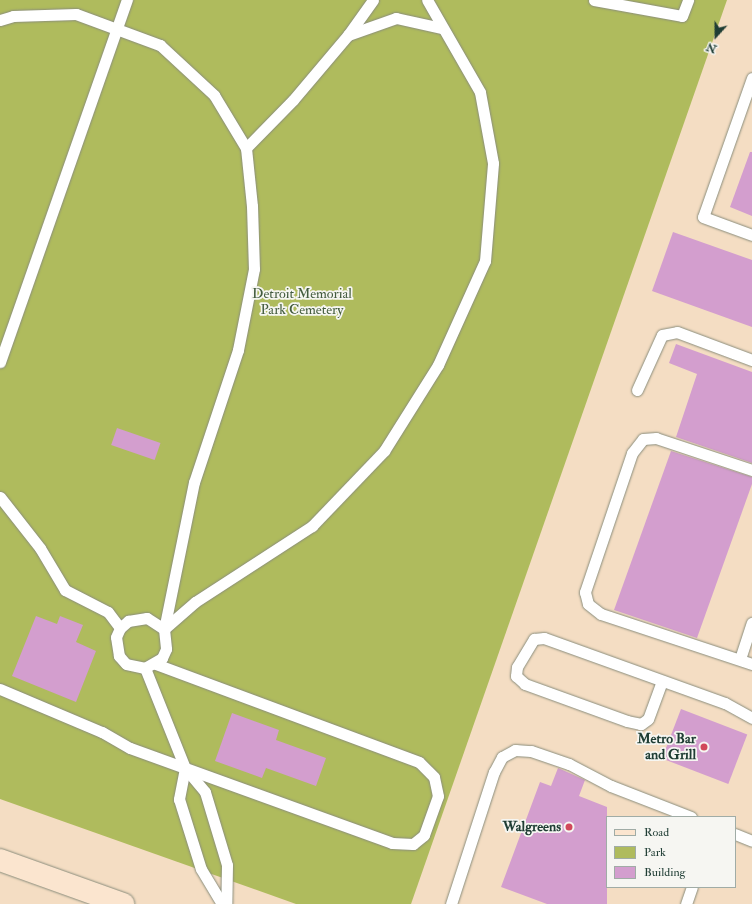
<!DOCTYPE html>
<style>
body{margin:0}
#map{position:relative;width:752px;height:904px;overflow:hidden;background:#f4ddc3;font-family:"IM FELL Double Pica",serif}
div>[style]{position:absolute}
.green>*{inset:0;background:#afbb5d}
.building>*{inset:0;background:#d39ece;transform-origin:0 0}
.roads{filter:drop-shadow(0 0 1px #8a8d7c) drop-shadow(0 0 1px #8a8d7c)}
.lane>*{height:11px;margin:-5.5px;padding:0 5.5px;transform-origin:5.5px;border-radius:5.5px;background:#fff}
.secondary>*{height:22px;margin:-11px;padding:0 11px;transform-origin:11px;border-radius:11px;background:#fbe5cf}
.dots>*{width:11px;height:11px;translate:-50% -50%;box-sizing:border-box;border:2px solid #f6f6f2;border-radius:50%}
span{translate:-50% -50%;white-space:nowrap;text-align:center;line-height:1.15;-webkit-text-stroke:3.5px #f6f6f2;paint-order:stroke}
.park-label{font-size:14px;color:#435c3e}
.poi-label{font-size:14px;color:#1f3d34;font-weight:700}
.right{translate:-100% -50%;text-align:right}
.legend{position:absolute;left:606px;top:816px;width:130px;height:72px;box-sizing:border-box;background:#f6f6f2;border:1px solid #a0aca6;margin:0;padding:5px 7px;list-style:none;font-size:12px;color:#1f3d34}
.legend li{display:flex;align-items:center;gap:8px;height:20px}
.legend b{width:20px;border:1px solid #a0aca6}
.north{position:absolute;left:696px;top:16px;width:40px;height:40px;-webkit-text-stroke:3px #f6f6f2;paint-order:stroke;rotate:201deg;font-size:11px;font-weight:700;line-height:16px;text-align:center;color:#1f3d34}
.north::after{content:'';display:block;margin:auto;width:14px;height:18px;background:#1f3d34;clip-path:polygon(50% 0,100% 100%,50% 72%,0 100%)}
</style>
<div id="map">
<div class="green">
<i style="clip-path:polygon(0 0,727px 0,411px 904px,296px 904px,0 799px)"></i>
</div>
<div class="building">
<i style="clip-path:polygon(750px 152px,752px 152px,752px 216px,730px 207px)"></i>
<i style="clip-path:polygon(673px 232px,752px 260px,752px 327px,652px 291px)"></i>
<i style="clip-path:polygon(676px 344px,752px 372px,752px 463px,676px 437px,697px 374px,669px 363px)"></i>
<i style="left:117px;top:428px;width:46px;height:18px;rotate:19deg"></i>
<i style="clip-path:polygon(671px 451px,752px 477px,752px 484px,697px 638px,614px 610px)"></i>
<i style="clip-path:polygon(36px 616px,57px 624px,60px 616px,83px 625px,76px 642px,96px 651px,76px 702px,12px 676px)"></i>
<i style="left:681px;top:709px;width:71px;height:53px;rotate:21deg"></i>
<i style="clip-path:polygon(232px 713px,279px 730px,276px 740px,326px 758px,316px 786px,266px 768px,262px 778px,215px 761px)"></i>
<i style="clip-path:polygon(558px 768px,585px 780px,579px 796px,607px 807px,607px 904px,547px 904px,501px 887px,540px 782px,551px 786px)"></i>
</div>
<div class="roads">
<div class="lane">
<i style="left:594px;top:0;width:89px;rotate:10.3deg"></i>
<i style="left:682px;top:16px;width:17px;rotate:-69deg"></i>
<i style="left:0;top:20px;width:14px;rotate:-17deg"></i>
<i style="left:13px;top:16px;width:63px;rotate:-1.8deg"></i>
<i style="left:76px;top:14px;width:90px;rotate:20.3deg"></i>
<i style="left:160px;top:45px;width:74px;rotate:42.8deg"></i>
<i style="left:214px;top:95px;width:62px;rotate:58.9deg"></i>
<i style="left:246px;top:148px;width:58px;rotate:84.1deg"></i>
<i style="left:252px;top:206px;width:63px;rotate:88.2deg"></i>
<i style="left:254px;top:269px;width:83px;rotate:101.2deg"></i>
<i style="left:238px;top:350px;width:139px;rotate:108.4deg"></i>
<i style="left:194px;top:482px;width:150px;rotate:101.5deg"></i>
<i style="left:164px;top:629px;width:20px;rotate:84deg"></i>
<i style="left:166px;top:649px;width:10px;rotate:114deg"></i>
<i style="left:162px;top:658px;width:20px;rotate:150deg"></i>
<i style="left:145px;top:668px;width:19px;rotate:-168deg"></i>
<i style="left:126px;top:664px;width:11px;rotate:-131deg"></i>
<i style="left:119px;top:656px;width:19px;rotate:-99deg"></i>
<i style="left:116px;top:637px;width:10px;rotate:-66deg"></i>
<i style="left:120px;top:628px;width:11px;rotate:-41deg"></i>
<i style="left:128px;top:621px;width:19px;rotate:-9deg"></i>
<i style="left:147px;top:618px;width:20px;rotate:33deg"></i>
<i style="left:348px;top:35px;width:51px;rotate:-19.5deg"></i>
<i style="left:396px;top:18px;width:47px;rotate:12.3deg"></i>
<i style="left:752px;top:78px;width:147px;rotate:109.4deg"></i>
<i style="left:703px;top:217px;width:52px;rotate:20.2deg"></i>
<i style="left:246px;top:148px;width:67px;rotate:-45.6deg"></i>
<i style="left:293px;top:100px;width:85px;rotate:-49.8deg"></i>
<i style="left:348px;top:35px;width:43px;rotate:-54.5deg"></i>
<i style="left:0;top:362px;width:384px;rotate:-70.7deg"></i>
<i style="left:637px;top:390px;width:60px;rotate:-65.6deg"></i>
<i style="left:662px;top:335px;width:15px;rotate:-11deg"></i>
<i style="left:677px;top:332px;width:80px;rotate:20.5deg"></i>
<i style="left:752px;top:470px;width:101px;rotate:-161.6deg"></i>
<i style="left:656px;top:438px;width:13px;rotate:176deg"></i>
<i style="left:643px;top:439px;width:18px;rotate:128deg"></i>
<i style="left:632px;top:453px;width:147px;rotate:108.7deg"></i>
<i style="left:585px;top:592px;width:12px;rotate:76deg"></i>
<i style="left:588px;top:604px;width:16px;rotate:38deg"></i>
<i style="left:601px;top:614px;width:159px;rotate:18.3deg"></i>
<i style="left:0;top:497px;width:65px;rotate:51.9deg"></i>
<i style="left:40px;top:548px;width:49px;rotate:59.2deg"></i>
<i style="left:65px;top:590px;width:48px;rotate:27.1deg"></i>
<i style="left:108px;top:612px;width:20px;rotate:53deg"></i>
<i style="left:164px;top:629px;width:41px;rotate:-41.1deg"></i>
<i style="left:195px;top:602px;width:140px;rotate:-33deg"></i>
<i style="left:312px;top:526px;width:104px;rotate:-46.2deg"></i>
<i style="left:384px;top:451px;width:102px;rotate:-57.9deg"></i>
<i style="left:438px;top:365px;width:114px;rotate:-65.7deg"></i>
<i style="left:485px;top:261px;width:98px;rotate:-85.3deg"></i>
<i style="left:493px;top:163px;width:72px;rotate:-100.4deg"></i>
<i style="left:480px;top:92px;width:106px;rotate:-119.9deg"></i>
<i style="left:740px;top:659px;width:38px;rotate:-72deg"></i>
<i style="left:145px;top:668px;width:108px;rotate:68.2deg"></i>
<i style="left:185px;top:768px;width:31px;rotate:50deg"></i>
<i style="left:205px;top:792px;width:76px;rotate:73.2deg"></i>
<i style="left:227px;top:865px;width:39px;rotate:91deg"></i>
<i style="left:662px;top:681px;width:40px;rotate:110.2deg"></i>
<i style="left:648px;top:719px;width:9px;rotate:144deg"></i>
<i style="left:641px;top:724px;width:14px;rotate:-168deg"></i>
<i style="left:627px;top:721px;width:109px;rotate:-160.1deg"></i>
<i style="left:525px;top:684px;width:12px;rotate:-138deg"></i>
<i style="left:516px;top:676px;width:9px;rotate:-84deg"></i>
<i style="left:517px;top:667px;width:33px;rotate:-59deg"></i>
<i style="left:534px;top:639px;width:10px;rotate:-6deg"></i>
<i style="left:544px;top:638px;width:192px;rotate:19.8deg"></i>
<i style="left:725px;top:703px;width:31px;rotate:29deg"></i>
<i style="left:0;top:689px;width:111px;rotate:22.9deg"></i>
<i style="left:102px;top:732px;width:32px;rotate:30deg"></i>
<i style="left:130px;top:748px;width:279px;rotate:19.9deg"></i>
<i style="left:392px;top:843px;width:21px;rotate:3deg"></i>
<i style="left:413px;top:844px;width:14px;rotate:-39deg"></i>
<i style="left:424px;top:835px;width:41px;rotate:-70.3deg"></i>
<i style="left:438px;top:796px;width:19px;rotate:-102deg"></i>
<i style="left:434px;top:777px;width:21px;rotate:-135deg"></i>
<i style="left:419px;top:762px;width:282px;rotate:-159.6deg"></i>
<i style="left:185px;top:768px;width:32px;rotate:101deg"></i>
<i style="left:179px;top:799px;width:73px;rotate:72.6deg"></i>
<i style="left:201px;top:869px;width:41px;rotate:59deg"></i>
<i style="left:735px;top:834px;width:18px;rotate:22deg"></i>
<i style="left:451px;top:904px;width:139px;rotate:-72deg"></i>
<i style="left:494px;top:772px;width:17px;rotate:-62deg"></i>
<i style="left:502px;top:757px;width:15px;rotate:-28deg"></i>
<i style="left:515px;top:750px;width:16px;rotate:4deg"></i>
<i style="left:531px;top:751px;width:40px;rotate:18.9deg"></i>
<i style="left:569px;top:764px;width:47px;rotate:27.6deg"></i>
<i style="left:611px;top:786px;width:86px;rotate:21.2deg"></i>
<i style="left:686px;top:904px;width:18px;rotate:-71deg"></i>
</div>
<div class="secondary">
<i style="left:0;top:860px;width:131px;rotate:19.7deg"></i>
</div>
</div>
<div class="dots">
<i style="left:704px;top:747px;background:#d1495b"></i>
<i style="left:569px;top:827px;background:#d1495b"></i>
</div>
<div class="park-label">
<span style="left:302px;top:302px">Detroit Memorial<br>Park Cemetery</span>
</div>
<div class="poi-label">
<span class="right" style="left:696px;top:747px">Metro Bar<br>and Grill</span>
<span class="right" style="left:561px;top:827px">Walgreens</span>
</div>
<ul class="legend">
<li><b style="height:5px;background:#fbe5cf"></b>Road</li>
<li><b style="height:11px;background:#afbb5d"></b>Park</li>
<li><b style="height:11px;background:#d39ece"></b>Building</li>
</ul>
<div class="north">N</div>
</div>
